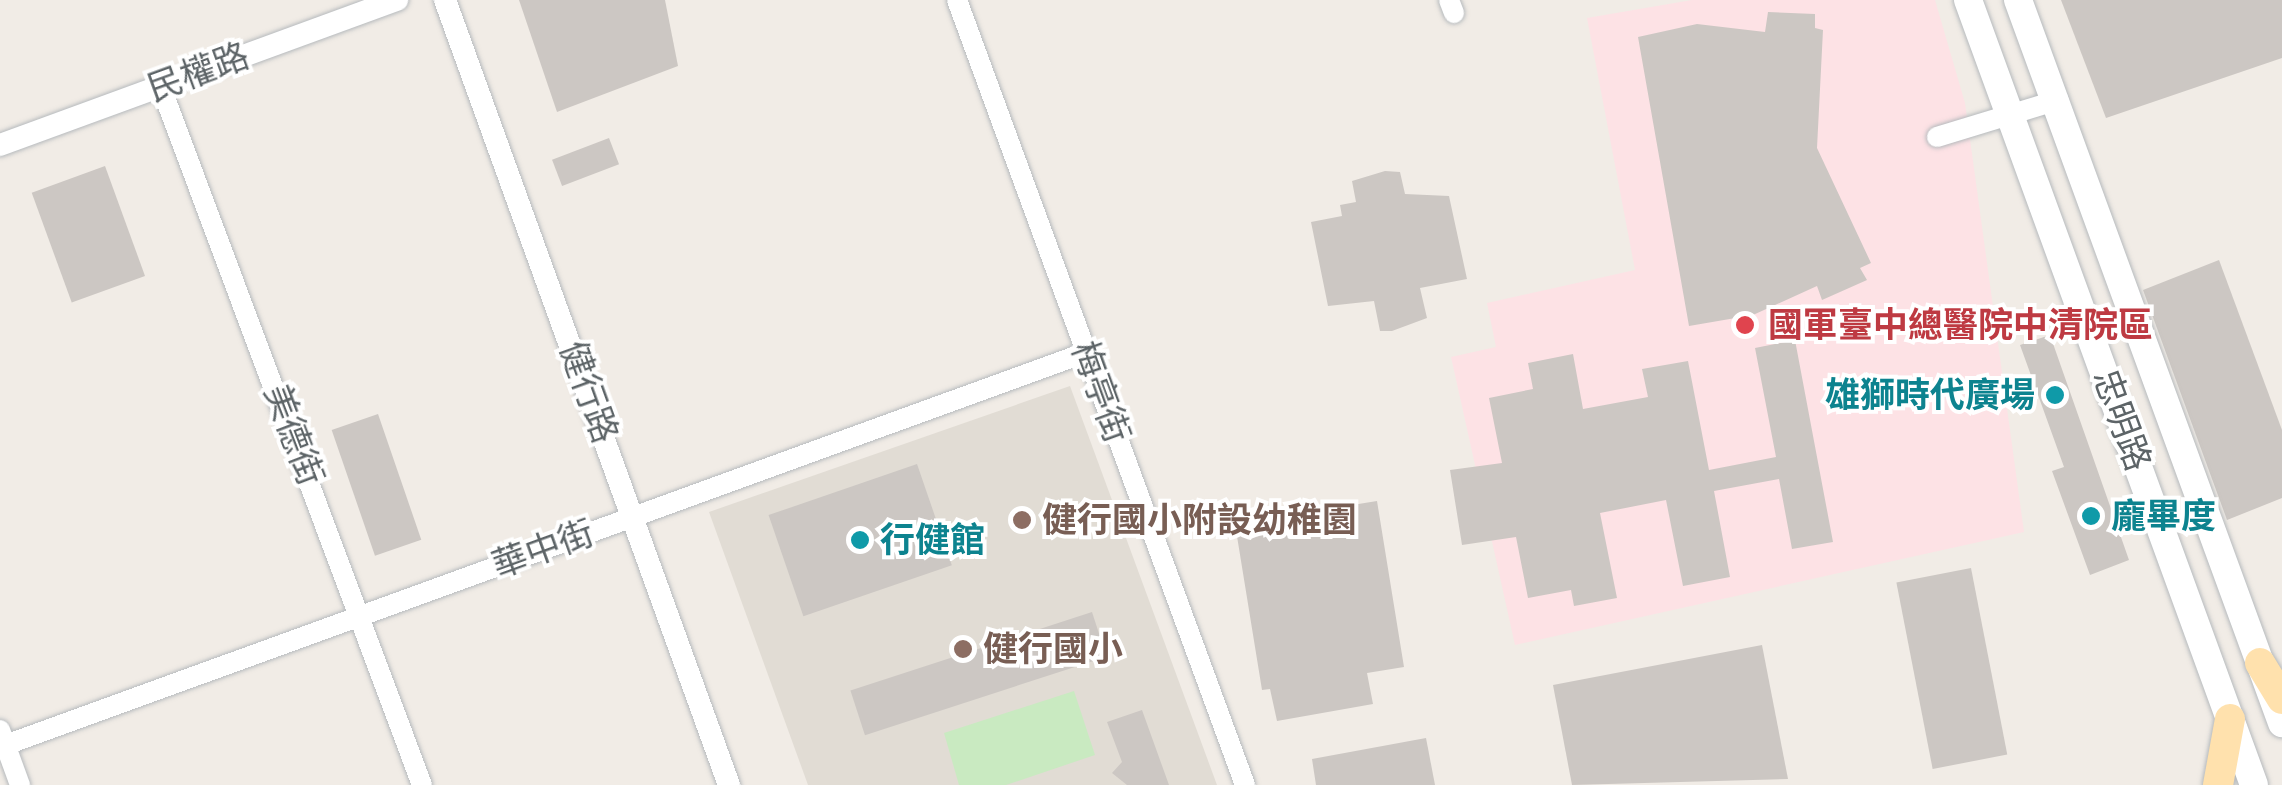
<!DOCTYPE html>
<meta charset="utf-8">
<style>
body{margin:0}
#map{position:relative;width:2282px;height:785px;overflow:hidden;background:#f1ece6;font-family:Rubik,"Noto Sans TC",sans-serif}
div>[style]{position:absolute}
.education>*{inset:0;background:#e1dcd4}
.medical>*{inset:0;background:#fde2e5}
.green>*{inset:0;background:#c9eac1}
.building>*{inset:0;background:#ccc7c3;transform-origin:0 0}
.roads{filter:drop-shadow(0 0 2px #b6babd) drop-shadow(0 0 2px #b6babd)}
.minor>*{height:20px;margin:-10px;padding:0 10px;transform-origin:10px;border-radius:10px;background:#fff}
.tertiary>*{height:22px;margin:-11px;padding:0 11px;transform-origin:11px;border-radius:11px;background:#fff}
.secondary>*{height:28px;margin:-14px;padding:0 14px;transform-origin:14px;border-radius:14px;background:#fff}
.primary>*{height:30px;margin:-15px;padding:0 15px;transform-origin:15px;border-radius:15px;background:#ffe1ad}
.dots>*{width:28px;height:28px;translate:-50% -50%;box-sizing:border-box;border:5px solid #fff;border-radius:50%}
span{translate:-50% -50%;white-space:nowrap;text-align:center;line-height:1.15;-webkit-text-stroke:8px #fff;paint-order:stroke}
.street-label{font-size:35px;color:#5d6467}
.health-label{font-size:35px;color:#be3a42;font-weight:700}
.left{translate:0 -50%;text-align:left}
.culture-label{font-size:35px;color:#0d838f;font-weight:700}
.right{translate:-100% -50%;text-align:right}
.education-label{font-size:35px;color:#785e54;font-weight:700}
</style>
<div id="map">
<div class="education">
<i style="clip-path:polygon(1070px 386px,1217px 785px,808px 785px,709px 512px)"></i>
</div>
<div class="medical">
<i style="clip-path:polygon(1692px 0,1935px 0,1965px 103px,2024px 532px,1515px 645px,1451px 357px,1496px 347px,1487px 303px,1635px 270px,1587px 18px)"></i>
</div>
<div class="green">
<i style="clip-path:polygon(1074px 691px,1095px 755px,1006px 785px,959px 785px,944px 733px)"></i>
</div>
<div class="building">
<i style="clip-path:polygon(519px 0,665px 0,678px 66px,557px 112px)"></i>
<i style="clip-path:polygon(2061px 0,2282px 0,2282px 58px,2106px 118px)"></i>
<i style="clip-path:polygon(1768px 12px,1815px 14px,1815px 28px,1823px 30px,1817px 148px,1871px 263px,1860px 268px,1867px 280px,1822px 300px,1817px 286px,1753px 315px,1689px 326px,1638px 37px,1697px 24px,1765px 32px)"></i>
<i style="left:609px;top:138px;width:28px;height:61px;rotate:69deg"></i>
<i style="left:105px;top:166px;width:117px;height:78px;rotate:70deg"></i>
<i style="clip-path:polygon(1385px 171px,1400px 172px,1405px 194px,1449px 196px,1467px 279px,1420px 288px,1427px 318px,1392px 331px,1380px 331px,1374px 301px,1328px 306px,1311px 222px,1342px 216px,1340px 205px,1356px 202px,1352px 181px)"></i>
<i style="clip-path:polygon(2219px 260px,2282px 430px,2282px 498px,2227px 520px,2143px 290px)"></i>
<i style="clip-path:polygon(2050px 335px,2129px 560px,2090px 575px,2052px 471px,2064px 467px,2020px 345px)"></i>
<i style="clip-path:polygon(1795px 340px,1833px 542px,1792px 549px,1779px 479px,1714px 491px,1730px 577px,1683px 586px,1666px 500px,1600px 513px,1617px 598px,1574px 606px,1571px 590px,1528px 598px,1516px 537px,1462px 545px,1450px 470px,1502px 463px,1489px 398px,1533px 389px,1528px 363px,1573px 354px,1583px 409px,1648px 397px,1642px 369px,1688px 361px,1709px 470px,1776px 457px,1755px 348px)"></i>
<i style="left:378px;top:414px;width:133px;height:49px;rotate:71deg"></i>
<i style="left:917px;top:464px;width:107px;height:157px;rotate:71deg"></i>
<i style="clip-path:polygon(1377px 501px,1404px 667px,1367px 673px,1373px 704px,1277px 721px,1270px 689px,1262px 690px,1235px 524px)"></i>
<i style="left:1971px;top:568px;width:190px;height:76px;rotate:79deg"></i>
<i style="left:1092px;top:612px;width:47px;height:254px;rotate:72deg"></i>
<i style="clip-path:polygon(1762px 645px,1788px 779px,1572px 785px,1553px 685px)"></i>
<i style="clip-path:polygon(1142px 710px,1169px 785px,1127px 785px,1112px 773px,1122px 762px,1107px 722px)"></i>
<i style="clip-path:polygon(1426px 738px,1435px 785px,1316px 785px,1312px 759px)"></i>
</div>
<div class="roads">
<div class="minor">
<i style="left:957px;top:0;width:836px;rotate:69.85deg"></i>
<i style="left:1449px;top:0;width:14px;rotate:69deg"></i>
<i style="left:161px;top:87px;width:745px;rotate:69.5deg"></i>
<i style="left:1937px;top:137px;width:127px;rotate:-17deg"></i>
<i style="left:0;top:730px;width:59px;rotate:70deg"></i>
<i style="left:0;top:747px;width:1157px;rotate:-19.97deg"></i>
</div>
<div class="tertiary">
<i style="left:445px;top:0;width:835px;rotate:70.11deg"></i>
<i style="left:0;top:145px;width:423px;rotate:-20.1deg"></i>
</div>
<div class="secondary">
<i style="left:1968px;top:0;width:835px;rotate:69.98deg"></i>
<i style="left:2018px;top:0;width:770px;rotate:69.94deg"></i>
</div>
<div class="primary">
<i style="left:2260px;top:663px;width:42px;rotate:58.6deg"></i>
<i style="left:2218px;top:785px;width:67px;rotate:-79.7deg"></i>
</div>
</div>
<div class="dots">
<i style="left:1745px;top:325px;background:#e0444e"></i>
<i style="left:2055px;top:395px;background:#0f9aa8"></i>
<i style="left:2091px;top:516px;background:#0f9aa8"></i>
<i style="left:1022px;top:520px;background:#8d6e63"></i>
<i style="left:860px;top:540px;background:#0f9aa8"></i>
<i style="left:963px;top:649px;background:#8d6e63"></i>
</div>
<div class="street-label">
<span style="left:198px;top:72px;rotate:-20deg">民權路</span>
<span style="left:589px;top:392px;rotate:70deg">健行路</span>
<span style="left:1101px;top:392px;rotate:70deg">梅亭街</span>
<span style="left:2122px;top:420px;rotate:70deg">忠明路</span>
<span style="left:294px;top:435px;rotate:69deg">美德街</span>
<span style="left:543px;top:549px;rotate:-20deg">華中街</span>
</div>
<div class="health-label">
<span class="left" style="left:1768px;top:325px">國軍臺中總醫院中清院區</span>
</div>
<div class="culture-label">
<span class="right" style="left:2035px;top:395px">雄獅時代廣場</span>
<span class="left" style="left:2111px;top:516px">龐畢度</span>
<span class="left" style="left:880px;top:540px">行健館</span>
</div>
<div class="education-label">
<span class="left" style="left:1042px;top:520px">健行國小附設幼稚園</span>
<span class="left" style="left:983px;top:649px">健行國小</span>
</div>
</div>
